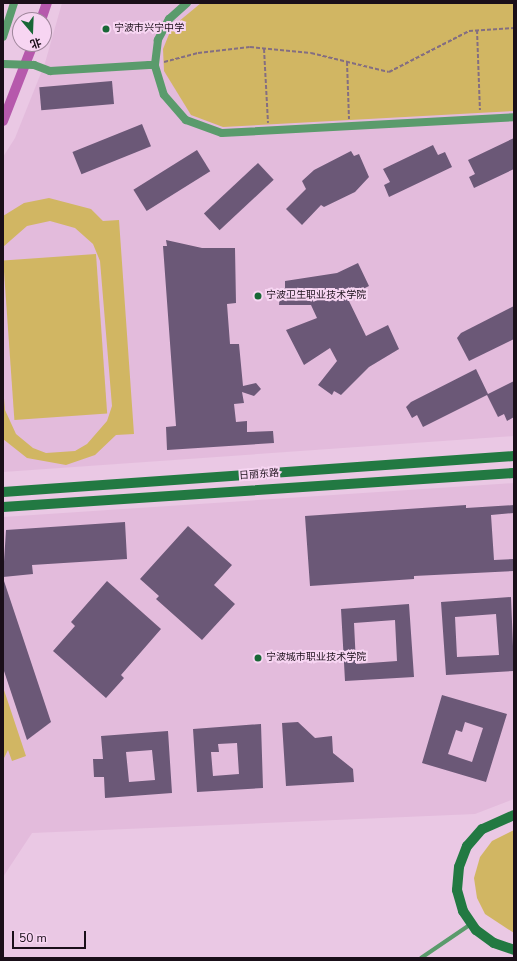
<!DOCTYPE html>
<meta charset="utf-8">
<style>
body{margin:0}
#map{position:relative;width:517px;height:961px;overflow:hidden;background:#eac8e4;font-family:"Nunito Sans","Noto Sans SC",sans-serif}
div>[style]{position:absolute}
.built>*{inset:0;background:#e3bbdc}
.green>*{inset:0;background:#d1b663;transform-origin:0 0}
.canal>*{height:10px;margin:-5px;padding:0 5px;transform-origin:5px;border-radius:5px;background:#b659ac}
.building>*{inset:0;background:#6b5877;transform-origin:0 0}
.path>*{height:2px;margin-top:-1px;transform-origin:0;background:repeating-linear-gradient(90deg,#846e81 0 4px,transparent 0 6px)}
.lane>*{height:4px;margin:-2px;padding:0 2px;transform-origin:2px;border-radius:2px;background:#5a9b6c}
.street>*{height:8px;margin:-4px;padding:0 4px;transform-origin:4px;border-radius:4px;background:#5a9b6c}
.secondary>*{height:10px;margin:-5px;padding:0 5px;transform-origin:5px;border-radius:5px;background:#227942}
.street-bridge>*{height:8px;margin:-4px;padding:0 4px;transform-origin:4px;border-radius:4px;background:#5a9b6c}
.dots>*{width:11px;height:11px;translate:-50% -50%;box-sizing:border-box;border:2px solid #f7d5f2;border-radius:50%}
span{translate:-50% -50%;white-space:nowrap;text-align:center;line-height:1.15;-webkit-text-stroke:4px #f7d5f2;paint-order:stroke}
.poi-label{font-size:10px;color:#1a0f19}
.left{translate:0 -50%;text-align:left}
.street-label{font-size:10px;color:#1a0f19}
.frame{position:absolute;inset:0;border:4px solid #1a0f19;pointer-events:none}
.north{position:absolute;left:12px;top:12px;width:40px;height:40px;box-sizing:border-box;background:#f7d5f2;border:1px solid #9f869b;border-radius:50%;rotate:161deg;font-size:11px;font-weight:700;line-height:16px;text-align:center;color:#1a0f19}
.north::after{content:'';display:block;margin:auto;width:14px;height:18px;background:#186736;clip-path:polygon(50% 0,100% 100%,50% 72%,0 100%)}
.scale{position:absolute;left:12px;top:931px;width:74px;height:18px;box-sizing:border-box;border:2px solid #1a0f19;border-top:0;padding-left:5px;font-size:12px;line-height:14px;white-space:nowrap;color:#1a0f19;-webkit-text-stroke:3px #f7d5f2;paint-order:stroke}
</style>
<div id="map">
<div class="built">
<i style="clip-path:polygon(62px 3px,514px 3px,514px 436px,3px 472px,3px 157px,15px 138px,45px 63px)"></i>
<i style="clip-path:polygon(514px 483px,514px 799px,475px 814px,32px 833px,3px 877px,3px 517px)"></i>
</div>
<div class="green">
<i style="clip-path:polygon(201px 3px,514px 3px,514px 111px,223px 127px,191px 115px,164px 71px,163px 49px,172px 27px)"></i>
<i style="clip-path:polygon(49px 198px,91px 209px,103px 221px,119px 220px,134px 434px,116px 435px,95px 455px,66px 465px,27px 458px,3px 439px,3px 386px,5px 410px,16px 434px,33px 448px,46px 453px,75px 451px,87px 444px,107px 421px,112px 406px,100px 261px,93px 244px,75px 228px,50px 221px,27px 226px,3px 247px,3px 216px,24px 203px)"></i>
<i style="left:96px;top:254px;width:160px;height:93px;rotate:86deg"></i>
<i style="clip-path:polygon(3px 687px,26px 756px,12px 761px,8px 750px,3px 760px)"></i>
<i style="clip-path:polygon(514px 830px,514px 933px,485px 914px,477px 898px,474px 878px,480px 857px,492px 841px)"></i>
</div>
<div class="canal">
<i style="left:41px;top:20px;width:18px;rotate:-71deg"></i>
<i style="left:3px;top:121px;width:83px;rotate:-68.7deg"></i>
</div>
<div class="building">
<i style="left:112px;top:81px;width:23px;height:73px;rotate:85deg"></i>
<i style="left:142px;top:124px;width:24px;height:75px;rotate:68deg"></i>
<i style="clip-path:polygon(514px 138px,514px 169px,474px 188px,469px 177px,475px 174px,468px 160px)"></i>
<i style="clip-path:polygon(433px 145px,438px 155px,445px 152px,452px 167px,389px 197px,384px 185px,390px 182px,383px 169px)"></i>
<i style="left:197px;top:150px;width:25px;height:75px;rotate:58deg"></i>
<i style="clip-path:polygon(351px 151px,354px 156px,359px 154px,369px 177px,355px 192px,324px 207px,321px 205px,302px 225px,286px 209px,306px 189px,302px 181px,314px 170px)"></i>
<i style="left:258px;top:163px;width:23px;height:74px;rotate:47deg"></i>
<i style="clip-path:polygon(166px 240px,202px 248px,235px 248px,236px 303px,227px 304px,230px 344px,239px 344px,243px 386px,256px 383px,261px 389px,254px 396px,242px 392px,244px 403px,234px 404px,236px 422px,247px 421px,247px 432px,273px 431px,274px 443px,167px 450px,166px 427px,176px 426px,163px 246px,167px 246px)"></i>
<i style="clip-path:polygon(358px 263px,369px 286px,347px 297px,366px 336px,388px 325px,399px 349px,369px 367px,341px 395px,334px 391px,332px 395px,318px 385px,337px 361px,330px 348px,304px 365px,286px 330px,317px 318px,311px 305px,279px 305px,280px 288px,285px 288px,285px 281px,337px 273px)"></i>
<i style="clip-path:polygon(514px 306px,514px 339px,469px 361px,457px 338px,461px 333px)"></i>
<i style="clip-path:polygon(476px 369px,488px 394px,514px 381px,514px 417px,507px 421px,504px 414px,498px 417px,487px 395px,423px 427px,417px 415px,412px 418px,406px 407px,411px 402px)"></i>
<i style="clip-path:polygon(466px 505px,466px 508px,514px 505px,514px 513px,491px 515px,494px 560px,514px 559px,514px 571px,414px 576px,414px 579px,310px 586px,305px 516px)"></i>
<i style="clip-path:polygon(125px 522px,127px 559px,32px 565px,33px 574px,3px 577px,6px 530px)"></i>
<i style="clip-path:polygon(188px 526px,232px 565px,214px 585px,235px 604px,202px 640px,156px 599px,159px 596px,140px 579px)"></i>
<i style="clip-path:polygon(3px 578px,51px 722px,27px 740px,3px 668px)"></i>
<i style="clip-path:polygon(107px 581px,161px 629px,121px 675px,124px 678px,106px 698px,53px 651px,75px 626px,71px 622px)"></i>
<i style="clip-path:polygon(evenodd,511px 597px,514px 671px,446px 675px,441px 602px,511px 597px,496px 614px,499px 655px,457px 657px,455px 617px,496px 614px)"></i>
<i style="clip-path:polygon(evenodd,409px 604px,414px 677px,345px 681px,341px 609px,409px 604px,395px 620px,397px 661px,356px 664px,354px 623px,395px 620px)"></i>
<i style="clip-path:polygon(evenodd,442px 695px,507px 714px,486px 782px,422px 763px,442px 695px,465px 722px,483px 728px,472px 762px,448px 754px,456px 730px,462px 732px,465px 722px)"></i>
<i style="clip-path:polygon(298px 722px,315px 738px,332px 736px,333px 753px,353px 769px,354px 782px,286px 786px,282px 723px)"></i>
<i style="clip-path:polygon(evenodd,261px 724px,263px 788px,197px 792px,193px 729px,261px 724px,237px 743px,239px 774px,213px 776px,211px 752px,219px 752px,218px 744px,237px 743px)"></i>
<i style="clip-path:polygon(evenodd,168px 731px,172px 793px,105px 798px,104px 777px,94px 777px,93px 759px,103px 759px,101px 736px,168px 731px,152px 750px,155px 780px,129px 782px,126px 752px,152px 750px)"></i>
</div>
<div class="path">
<i style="left:477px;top:30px;width:80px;rotate:87.9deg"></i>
<i style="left:264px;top:49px;width:74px;rotate:86.9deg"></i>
<i style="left:164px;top:62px;width:35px;rotate:-15deg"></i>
<i style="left:198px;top:53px;width:52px;rotate:-6.6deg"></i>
<i style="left:250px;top:47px;width:61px;rotate:5.6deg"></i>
<i style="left:311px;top:53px;width:80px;rotate:13.7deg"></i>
<i style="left:389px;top:72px;width:90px;rotate:-27.1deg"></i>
<i style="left:469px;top:31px;width:45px;rotate:-3.8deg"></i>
<i style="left:347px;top:62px;width:57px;rotate:88deg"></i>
</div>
<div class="lane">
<i style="left:421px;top:958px;width:60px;rotate:-34.2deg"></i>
</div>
<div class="street">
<i style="left:187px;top:3px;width:24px;rotate:138deg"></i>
<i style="left:169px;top:19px;width:24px;rotate:118deg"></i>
<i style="left:158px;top:40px;width:26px;rotate:97deg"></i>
<i style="left:155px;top:66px;width:30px;rotate:73deg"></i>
<i style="left:164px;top:95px;width:33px;rotate:49deg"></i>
<i style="left:186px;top:120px;width:38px;rotate:20deg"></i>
<i style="left:222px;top:133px;width:292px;rotate:-3.1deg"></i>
<i style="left:3px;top:37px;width:36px;rotate:-72deg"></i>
<i style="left:3px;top:64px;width:31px;rotate:2deg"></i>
<i style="left:34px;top:65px;width:17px;rotate:21deg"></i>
<i style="left:50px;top:71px;width:99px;rotate:-3.5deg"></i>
</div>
<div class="secondary">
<i style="left:3px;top:492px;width:512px;rotate:-4.03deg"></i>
<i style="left:3px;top:507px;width:512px;rotate:-3.81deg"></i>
<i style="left:514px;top:815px;width:35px;rotate:156deg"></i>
<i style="left:482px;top:829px;width:23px;rotate:131deg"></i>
<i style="left:467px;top:846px;width:22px;rotate:111deg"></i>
<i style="left:459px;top:867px;width:23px;rotate:95deg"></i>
<i style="left:457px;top:890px;width:22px;rotate:74deg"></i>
<i style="left:463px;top:911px;width:23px;rotate:56deg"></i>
<i style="left:476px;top:930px;width:22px;rotate:36deg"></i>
<i style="left:494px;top:943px;width:21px;rotate:19deg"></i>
</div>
<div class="street-bridge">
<i style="left:149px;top:65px;width:6px"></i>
</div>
<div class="dots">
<i style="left:106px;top:29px;background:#186736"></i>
<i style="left:258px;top:296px;background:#186736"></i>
<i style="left:258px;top:658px;background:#186736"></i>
</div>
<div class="poi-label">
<span class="left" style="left:114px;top:29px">宁波市兴宁中学</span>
<span class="left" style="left:266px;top:296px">宁波卫生职业技术学院</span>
<span class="left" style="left:266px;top:658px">宁波城市职业技术学院</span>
</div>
<div class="street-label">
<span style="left:259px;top:475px;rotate:-4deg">日丽东路</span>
</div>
<div class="frame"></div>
<div class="north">北</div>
<div class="scale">50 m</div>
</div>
